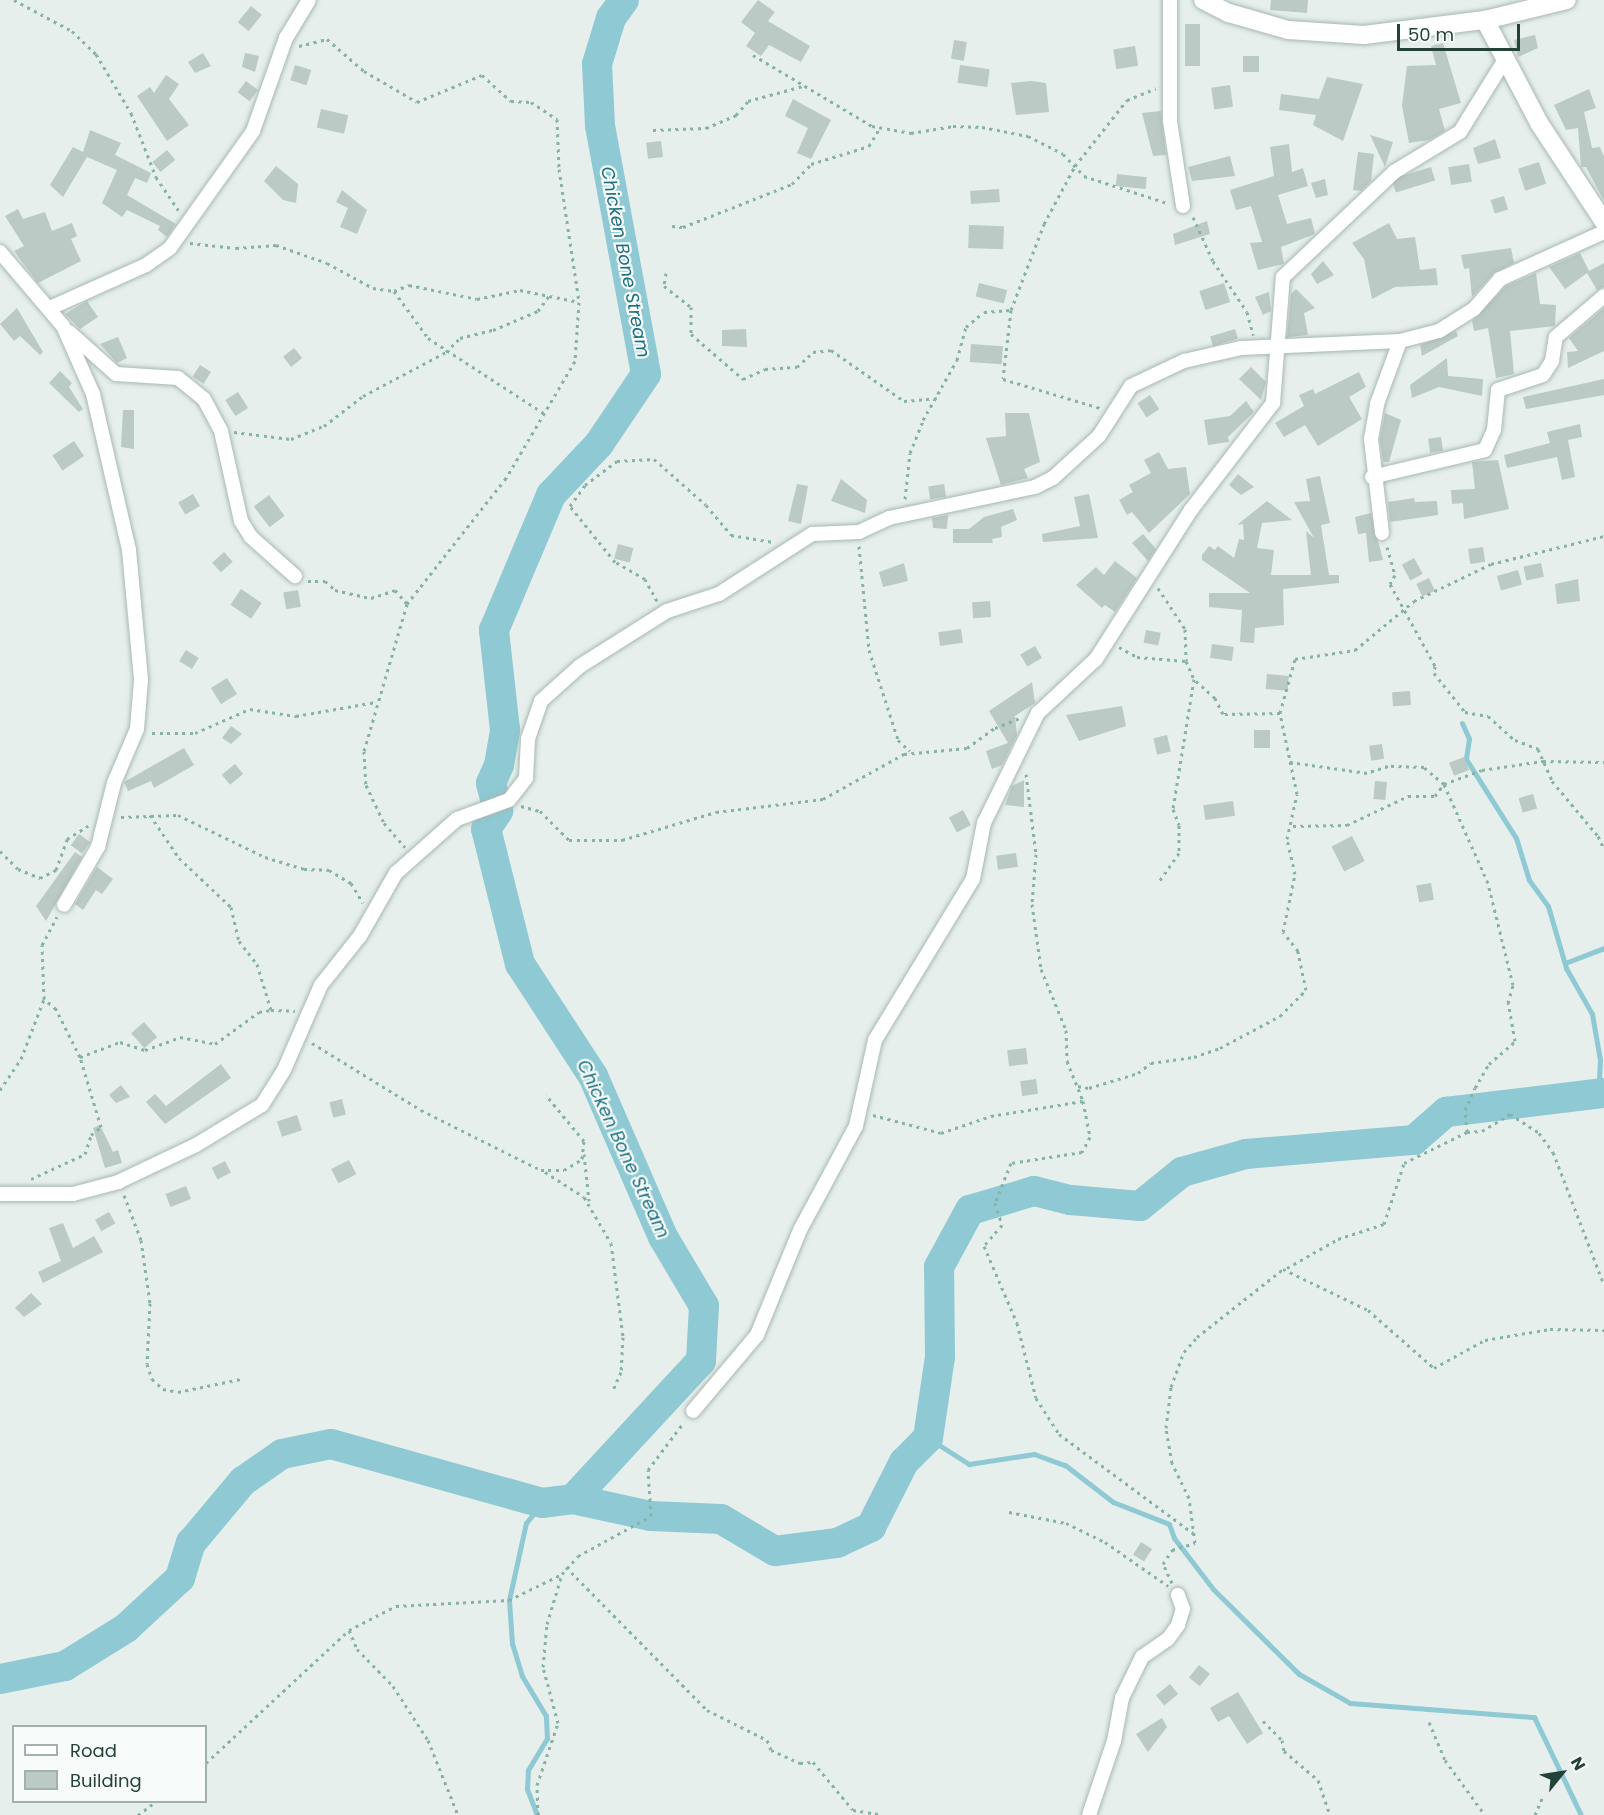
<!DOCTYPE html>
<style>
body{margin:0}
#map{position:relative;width:1604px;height:1815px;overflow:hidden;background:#e6efeb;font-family:Poppins,sans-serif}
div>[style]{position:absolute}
.stream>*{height:5px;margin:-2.5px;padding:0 2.5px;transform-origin:2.5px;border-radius:2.5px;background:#8ec9d4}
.river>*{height:30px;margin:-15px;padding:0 15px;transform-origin:15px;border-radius:15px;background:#8ec9d4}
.building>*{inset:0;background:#bbcac4;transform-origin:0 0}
.path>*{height:3px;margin-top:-1.5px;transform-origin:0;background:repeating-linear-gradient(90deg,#86b3a5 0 3px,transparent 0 7.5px)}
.roads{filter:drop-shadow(0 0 2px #a8b8b2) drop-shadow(0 0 2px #a8b8b2)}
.street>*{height:14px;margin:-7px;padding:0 7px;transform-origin:7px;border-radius:7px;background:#fff}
.secondary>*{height:18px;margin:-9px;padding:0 9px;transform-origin:9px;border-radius:9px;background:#fff}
span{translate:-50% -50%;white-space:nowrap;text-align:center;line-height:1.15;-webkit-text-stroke:4.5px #f7fbf9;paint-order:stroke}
.water-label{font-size:18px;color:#1c6f80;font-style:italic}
.legend{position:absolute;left:12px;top:1725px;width:195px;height:78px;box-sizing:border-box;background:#f7fbf9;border:2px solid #a3b1ad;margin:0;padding:8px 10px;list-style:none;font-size:18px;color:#24423a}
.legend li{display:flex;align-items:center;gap:12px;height:30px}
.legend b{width:30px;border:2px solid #a3b1ad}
.north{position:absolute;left:1532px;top:1743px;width:60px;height:60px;-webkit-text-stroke:4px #f7fbf9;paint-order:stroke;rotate:60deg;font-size:16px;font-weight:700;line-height:24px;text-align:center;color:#24423a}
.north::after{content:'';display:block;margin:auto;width:21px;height:27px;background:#24423a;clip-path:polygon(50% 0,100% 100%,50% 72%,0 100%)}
.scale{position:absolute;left:1397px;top:24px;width:123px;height:27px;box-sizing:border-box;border:3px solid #24423a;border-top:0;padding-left:8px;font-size:18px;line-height:21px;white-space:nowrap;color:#24423a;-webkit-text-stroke:4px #f7fbf9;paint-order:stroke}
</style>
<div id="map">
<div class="stream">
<i style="left:1462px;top:723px;width:17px;rotate:66deg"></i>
<i style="left:1469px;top:739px;width:20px;rotate:99deg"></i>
<i style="left:1466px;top:759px;width:93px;rotate:57.7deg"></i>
<i style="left:1516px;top:838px;width:44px;rotate:72.8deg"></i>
<i style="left:1529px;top:880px;width:32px;rotate:54deg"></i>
<i style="left:1548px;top:906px;width:65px;rotate:73.8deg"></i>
<i style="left:1566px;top:968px;width:53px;rotate:60.5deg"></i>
<i style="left:1592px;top:1014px;width:47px;rotate:80.1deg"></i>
<i style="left:1600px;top:1060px;width:34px;rotate:93deg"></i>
<i style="left:1565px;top:963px;width:42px;rotate:-21deg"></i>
<i style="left:928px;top:1438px;width:49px;rotate:32.4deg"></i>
<i style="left:969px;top:1464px;width:66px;rotate:-8.7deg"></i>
<i style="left:1034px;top:1454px;width:33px;rotate:20deg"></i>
<i style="left:1065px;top:1465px;width:61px;rotate:37.6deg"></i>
<i style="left:1113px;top:1502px;width:60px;rotate:21.4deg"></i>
<i style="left:1169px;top:1524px;width:15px;rotate:70deg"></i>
<i style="left:1174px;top:1538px;width:64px;rotate:52.6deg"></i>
<i style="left:1213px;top:1589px;width:121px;rotate:44.7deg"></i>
<i style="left:1299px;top:1674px;width:59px;rotate:29.6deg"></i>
<i style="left:1350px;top:1703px;width:185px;rotate:4.4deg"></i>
<i style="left:1534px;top:1717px;width:109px;rotate:64.4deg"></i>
<i style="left:537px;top:1815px;width:28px;rotate:-111deg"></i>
<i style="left:527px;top:1789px;width:19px;rotate:-87deg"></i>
<i style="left:528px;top:1770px;width:37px;rotate:-59deg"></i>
<i style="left:547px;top:1738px;width:22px;rotate:-93deg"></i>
<i style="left:546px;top:1716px;width:47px;rotate:-121deg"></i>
<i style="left:522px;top:1676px;width:34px;rotate:-107deg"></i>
<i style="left:512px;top:1644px;width:44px;rotate:-93.9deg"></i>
<i style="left:509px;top:1600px;width:79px;rotate:-77.6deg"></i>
<i style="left:526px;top:1523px;width:26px;rotate:-51deg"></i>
</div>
<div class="river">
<i style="left:573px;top:1499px;width:80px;rotate:12.3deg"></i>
<i style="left:651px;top:1516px;width:70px;rotate:2.5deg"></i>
<i style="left:721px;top:1519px;width:63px;rotate:30.7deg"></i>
<i style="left:775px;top:1551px;width:63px;rotate:-7.4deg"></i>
<i style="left:837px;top:1543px;width:38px;rotate:-25deg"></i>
<i style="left:871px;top:1527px;width:73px;rotate:-63.1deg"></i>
<i style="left:904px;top:1462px;width:34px;rotate:-45deg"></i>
<i style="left:928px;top:1438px;width:82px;rotate:-81.6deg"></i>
<i style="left:940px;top:1357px;width:90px;rotate:-90.6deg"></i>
<i style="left:939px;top:1267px;width:65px;rotate:-61.5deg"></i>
<i style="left:970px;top:1210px;width:67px;rotate:-16.5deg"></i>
<i style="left:1034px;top:1191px;width:38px;rotate:14deg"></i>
<i style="left:1071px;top:1200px;width:69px;rotate:5deg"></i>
<i style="left:1140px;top:1206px;width:54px;rotate:-39deg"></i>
<i style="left:1182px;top:1172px;width:66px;rotate:-15.7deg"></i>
<i style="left:1246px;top:1154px;width:169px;rotate:-4.8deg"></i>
<i style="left:1414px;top:1140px;width:43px;rotate:-41.2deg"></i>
<i style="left:1446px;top:1112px;width:159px;rotate:-6.9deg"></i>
<i style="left:0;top:1679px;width:66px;rotate:-11.3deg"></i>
<i style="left:65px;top:1666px;width:72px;rotate:-31.9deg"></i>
<i style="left:126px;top:1628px;width:74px;rotate:-42.8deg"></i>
<i style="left:180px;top:1578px;width:37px;rotate:-73deg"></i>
<i style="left:191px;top:1543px;width:81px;rotate:-50deg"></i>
<i style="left:243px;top:1481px;width:47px;rotate:-34.7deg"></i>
<i style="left:282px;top:1454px;width:50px;rotate:-11.5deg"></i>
<i style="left:331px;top:1444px;width:219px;rotate:15.6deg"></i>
<i style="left:542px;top:1503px;width:31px;rotate:-7deg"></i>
<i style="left:573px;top:1499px;width:188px;rotate:-47.2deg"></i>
<i style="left:701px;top:1361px;width:55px;rotate:-86.9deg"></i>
<i style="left:704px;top:1306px;width:80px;rotate:-120.7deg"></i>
<i style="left:663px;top:1237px;width:176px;rotate:-113.5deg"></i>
<i style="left:593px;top:1076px;width:134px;rotate:-123.1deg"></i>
<i style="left:520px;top:964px;width:139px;rotate:-104.1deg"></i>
<i style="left:486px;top:829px;width:22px;rotate:-56deg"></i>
<i style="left:498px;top:811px;width:29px;rotate:-104deg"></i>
<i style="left:491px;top:783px;width:20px;rotate:-66deg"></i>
<i style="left:499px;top:765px;width:36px;rotate:-80deg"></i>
<i style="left:505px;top:730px;width:101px;rotate:-96.3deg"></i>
<i style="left:494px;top:630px;width:147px;rotate:-67.1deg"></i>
<i style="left:551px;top:495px;width:70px;rotate:-46.7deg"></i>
<i style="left:599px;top:444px;width:84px;rotate:-56.1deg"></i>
<i style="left:646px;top:374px;width:253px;rotate:-100.5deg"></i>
<i style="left:600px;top:125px;width:61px;rotate:-92.8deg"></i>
<i style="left:597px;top:64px;width:48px;rotate:-73.1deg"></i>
<i style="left:611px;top:18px;width:22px;rotate:-54deg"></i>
</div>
<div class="building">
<i style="clip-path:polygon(758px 0,775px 12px,768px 21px,810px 46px,801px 62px,769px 45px,761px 56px,746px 46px,755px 33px,741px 22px)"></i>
<i style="clip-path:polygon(1271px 0,1308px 0,1307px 13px,1270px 10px)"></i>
<i style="left:251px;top:6px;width:14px;height:21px;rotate:39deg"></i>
<i style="left:1185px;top:24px;width:15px;height:42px"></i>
<i style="clip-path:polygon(1535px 35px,1538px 48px,1518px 57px,1514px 40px)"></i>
<i style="left:954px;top:40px;width:13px;height:19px;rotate:9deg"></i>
<i style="clip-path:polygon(1443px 43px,1461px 103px,1439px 109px,1445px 131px,1429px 140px,1409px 143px,1402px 106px,1407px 66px,1436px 65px,1431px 46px)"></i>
<i style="left:1135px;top:46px;width:20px;height:22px;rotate:81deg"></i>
<i style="clip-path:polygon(203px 53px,211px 66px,195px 73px,188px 62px)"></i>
<i style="clip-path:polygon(245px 53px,259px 56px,255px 72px,242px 67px)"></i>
<i style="left:1243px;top:56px;width:16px;height:16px"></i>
<i style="left:295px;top:65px;width:17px;height:16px;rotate:17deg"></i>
<i style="left:960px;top:65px;width:30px;height:18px;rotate:8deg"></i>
<i style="clip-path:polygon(166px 75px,179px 84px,169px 99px,189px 125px,167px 141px,137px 96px,150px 87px,154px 93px)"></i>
<i style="clip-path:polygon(1327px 77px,1363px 84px,1343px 141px,1313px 125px,1316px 115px,1279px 110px,1281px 94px,1319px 99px)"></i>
<i style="left:246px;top:81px;width:15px;height:14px;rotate:37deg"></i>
<i style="clip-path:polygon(1031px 81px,1046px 83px,1049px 112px,1016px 115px,1011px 83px)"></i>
<i style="left:1230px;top:85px;width:22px;height:19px;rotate:82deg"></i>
<i style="clip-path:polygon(1589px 89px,1596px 108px,1584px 112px,1592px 148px,1600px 147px,1604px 157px,1604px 201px,1586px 167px,1581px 167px,1578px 128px,1566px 130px,1554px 105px)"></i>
<i style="clip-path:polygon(793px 99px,831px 120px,811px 159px,797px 153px,808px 128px,785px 116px)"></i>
<i style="left:321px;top:109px;width:28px;height:19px;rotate:13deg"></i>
<i style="clip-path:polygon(1161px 111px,1166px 155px,1153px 156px,1142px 113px)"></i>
<i style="clip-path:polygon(90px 130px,121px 143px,115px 155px,151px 173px,147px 183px,135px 178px,127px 195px,176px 224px,167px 237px,158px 230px,160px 226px,127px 210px,122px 217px,102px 203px,117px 170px,87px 157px,63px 197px,50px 185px,73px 147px,83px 152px)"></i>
<i style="clip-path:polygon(1370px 135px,1393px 142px,1385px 167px)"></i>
<i style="clip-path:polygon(1495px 139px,1501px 158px,1478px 164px,1473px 148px)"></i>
<i style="left:661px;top:141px;width:16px;height:15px;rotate:83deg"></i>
<i style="clip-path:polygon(1289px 144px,1292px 172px,1303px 168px,1308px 186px,1278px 195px,1287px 224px,1311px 218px,1315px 234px,1281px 247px,1284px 264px,1258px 270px,1250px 243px,1262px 242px,1251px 206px,1236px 210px,1230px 190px,1274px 176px,1270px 147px)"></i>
<i style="left:167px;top:150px;width:13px;height:19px;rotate:51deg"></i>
<i style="clip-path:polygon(1358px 152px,1374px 154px,1371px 181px,1361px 191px,1353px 190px)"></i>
<i style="clip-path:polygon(1230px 156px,1235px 176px,1192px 181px,1188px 167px)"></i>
<i style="left:1539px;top:162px;width:23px;height:22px;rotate:72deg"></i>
<i style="left:1469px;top:164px;width:18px;height:21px;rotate:81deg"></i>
<i style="clip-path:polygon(276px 166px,298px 184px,296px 203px,283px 200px,264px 181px)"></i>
<i style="left:1431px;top:167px;width:14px;height:41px;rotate:73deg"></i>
<i style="left:1117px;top:174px;width:30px;height:12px;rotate:6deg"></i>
<i style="clip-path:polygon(1325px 179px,1328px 195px,1316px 198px,1311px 183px)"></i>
<i style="left:999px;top:189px;width:13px;height:29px;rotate:86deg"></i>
<i style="clip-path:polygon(342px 190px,367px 210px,357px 234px,340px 227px,348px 208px,336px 202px)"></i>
<i style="left:1504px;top:196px;width:14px;height:14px;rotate:73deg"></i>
<i style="clip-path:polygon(18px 209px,23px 219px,45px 212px,52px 231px,72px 223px,77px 236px,71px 239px,81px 261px,38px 283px,14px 251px,24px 246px,5px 216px)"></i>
<i style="clip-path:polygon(1207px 221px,1210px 234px,1175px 245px,1173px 234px)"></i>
<i style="clip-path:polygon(1389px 223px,1397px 239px,1415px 237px,1420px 270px,1436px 268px,1438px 285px,1395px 287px,1372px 299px,1364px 259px,1352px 243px)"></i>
<i style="left:969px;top:225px;width:35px;height:23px;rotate:2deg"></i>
<i style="clip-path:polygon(1511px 248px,1514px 263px,1494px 273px,1472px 297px,1469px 268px,1464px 269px,1461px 255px)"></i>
<i style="clip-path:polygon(1580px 253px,1589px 271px,1604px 263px,1604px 287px,1597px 290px,1587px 273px,1565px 289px,1549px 267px)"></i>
<i style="clip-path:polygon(1323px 261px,1334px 275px,1317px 284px,1311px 274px)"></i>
<i style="clip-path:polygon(1536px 273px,1540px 304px,1556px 305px,1555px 326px,1510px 331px,1514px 374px,1496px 378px,1488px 328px,1474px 331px,1472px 321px,1506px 286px)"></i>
<i style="left:979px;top:283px;width:29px;height:14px;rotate:14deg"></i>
<i style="left:1224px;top:283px;width:20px;height:26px;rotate:72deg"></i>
<i style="clip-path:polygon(1296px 289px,1315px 308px,1304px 313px,1308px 335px,1287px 337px,1291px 294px)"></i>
<i style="clip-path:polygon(1269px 292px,1271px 311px,1263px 315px,1255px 297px)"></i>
<i style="clip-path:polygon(87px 301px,98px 317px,80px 329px,65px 314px)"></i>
<i style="clip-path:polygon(17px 308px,43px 352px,40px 355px,20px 336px,14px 341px,0 324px)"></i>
<i style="clip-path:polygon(1604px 308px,1604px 351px,1568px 368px,1567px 352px,1578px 351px,1569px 338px)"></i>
<i style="clip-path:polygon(746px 329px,747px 347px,722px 346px,722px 330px)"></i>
<i style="left:1235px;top:329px;width:10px;height:26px;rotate:73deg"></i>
<i style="clip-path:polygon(1456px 331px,1458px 336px,1422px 356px,1420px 345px)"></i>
<i style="clip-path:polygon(118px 337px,127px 358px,117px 363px,100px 344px)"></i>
<i style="left:971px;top:344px;width:32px;height:18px;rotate:4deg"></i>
<i style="left:294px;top:348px;width:13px;height:14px;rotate:51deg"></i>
<i style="clip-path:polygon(1447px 358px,1448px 376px,1483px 379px,1482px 396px,1439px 387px,1412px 398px,1410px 385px)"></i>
<i style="left:200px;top:365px;width:13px;height:14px;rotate:32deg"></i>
<i style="clip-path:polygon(1251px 367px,1266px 382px,1261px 400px,1239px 379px)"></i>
<i style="clip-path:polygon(60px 371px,72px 383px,69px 387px,83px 409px,79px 412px,49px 383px)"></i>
<i style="clip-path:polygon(1359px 372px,1366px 387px,1349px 397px,1362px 419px,1318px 446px,1305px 425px,1284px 437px,1275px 423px,1304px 406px,1299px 395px,1313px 389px,1315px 394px)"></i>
<i style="clip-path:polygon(1604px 379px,1604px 395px,1526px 409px,1523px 397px)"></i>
<i style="left:238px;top:392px;width:19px;height:15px;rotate:58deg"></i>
<i style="left:1150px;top:395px;width:17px;height:15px;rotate:57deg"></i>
<i style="clip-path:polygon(1246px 401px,1254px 412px,1228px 437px,1229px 442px,1208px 445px,1204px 420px,1230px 416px)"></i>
<i style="clip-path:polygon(123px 410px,134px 410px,134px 449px,121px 447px)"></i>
<i style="clip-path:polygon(1005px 413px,1029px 413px,1040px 462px,1024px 469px,1028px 478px,1001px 485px,986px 438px,1006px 436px)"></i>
<i style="clip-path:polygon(1385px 413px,1401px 420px,1389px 462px,1383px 462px,1380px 439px)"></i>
<i style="clip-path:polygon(1580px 424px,1582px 437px,1568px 440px,1575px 477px,1562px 480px,1557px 457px,1507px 468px,1504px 455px,1550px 443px,1547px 432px)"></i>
<i style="left:1441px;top:437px;width:14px;height:13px;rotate:82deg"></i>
<i style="left:74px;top:441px;width:18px;height:26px;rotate:56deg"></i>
<i style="clip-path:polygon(1159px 452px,1168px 469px,1186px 467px,1190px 494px,1149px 533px,1132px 512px,1127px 515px,1119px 500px,1133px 492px,1129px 485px,1151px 473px,1144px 460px)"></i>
<i style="clip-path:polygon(1498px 460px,1509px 509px,1464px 519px,1463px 503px,1452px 504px,1451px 490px,1475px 489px,1472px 462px)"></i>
<i style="clip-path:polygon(1238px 474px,1254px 487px,1241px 495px,1229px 485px)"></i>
<i style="clip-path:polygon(1320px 476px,1330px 523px,1321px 525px,1329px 575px,1339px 575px,1339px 583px,1283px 589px,1284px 625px,1255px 628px,1254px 643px,1240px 642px,1242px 610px,1209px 607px,1209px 593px,1250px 593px,1202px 560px,1202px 555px,1209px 546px,1215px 550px,1218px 546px,1234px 558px,1239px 539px,1244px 540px,1243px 524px,1237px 525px,1267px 501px,1292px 520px,1262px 523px,1257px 548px,1274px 550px,1271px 575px,1311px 575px,1306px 531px,1314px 538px,1294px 502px,1310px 501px,1306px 479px)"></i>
<i style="clip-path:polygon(841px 479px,867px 500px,865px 513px,831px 501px)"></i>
<i style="clip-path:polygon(797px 484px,808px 486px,801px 524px,788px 521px)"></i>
<i style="left:944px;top:484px;width:13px;height:16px;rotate:81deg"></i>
<i style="left:193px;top:494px;width:14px;height:17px;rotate:60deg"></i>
<i style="clip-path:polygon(1089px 494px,1098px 538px,1043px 542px,1042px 534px,1080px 526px,1074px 497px)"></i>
<i style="left:269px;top:495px;width:26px;height:19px;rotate:53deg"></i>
<i style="clip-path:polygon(1414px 498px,1415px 502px,1437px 501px,1438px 515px,1390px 522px,1388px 502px)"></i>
<i style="clip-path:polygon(1013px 509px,1017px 520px,1001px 527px,1002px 537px,992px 539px,993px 543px,953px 543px,953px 529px,969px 529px,984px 517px)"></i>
<i style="clip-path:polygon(1371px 513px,1383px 560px,1369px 562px,1366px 533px,1358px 534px,1355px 517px)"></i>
<i style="clip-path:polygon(948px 515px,947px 529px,933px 528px,932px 518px)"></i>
<i style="clip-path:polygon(1143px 534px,1156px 549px,1148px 561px,1132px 543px)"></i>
<i style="left:618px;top:544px;width:16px;height:15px;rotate:15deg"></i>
<i style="left:1483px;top:547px;width:15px;height:15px;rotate:82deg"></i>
<i style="left:224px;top:552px;width:13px;height:16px;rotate:48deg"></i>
<i style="left:1414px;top:558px;width:18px;height:14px;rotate:61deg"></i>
<i style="clip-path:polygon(1115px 561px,1137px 578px,1115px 612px,1105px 605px,1102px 608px,1076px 585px,1096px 567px,1104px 575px)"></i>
<i style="clip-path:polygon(904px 563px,908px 581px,883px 587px,879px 572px)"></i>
<i style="left:1541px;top:563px;width:14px;height:18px;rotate:78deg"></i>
<i style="left:1518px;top:570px;width:15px;height:22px;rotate:74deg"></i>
<i style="left:1429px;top:578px;width:14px;height:14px;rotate:65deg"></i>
<i style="clip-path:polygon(1578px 579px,1580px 601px,1557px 604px,1555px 584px)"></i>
<i style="left:241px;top:589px;width:25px;height:19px;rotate:34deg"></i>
<i style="left:298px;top:590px;width:17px;height:15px;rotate:80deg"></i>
<i style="left:990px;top:601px;width:16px;height:18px;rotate:86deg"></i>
<i style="left:961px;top:629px;width:14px;height:23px;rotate:82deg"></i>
<i style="left:1146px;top:630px;width:15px;height:13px;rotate:11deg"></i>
<i style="left:1212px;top:644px;width:22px;height:14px;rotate:8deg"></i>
<i style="left:1035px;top:646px;width:14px;height:17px;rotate:60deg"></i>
<i style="left:186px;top:650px;width:15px;height:13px;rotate:32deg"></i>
<i style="left:1267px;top:674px;width:22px;height:15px;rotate:5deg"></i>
<i style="left:227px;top:678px;width:19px;height:19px;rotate:58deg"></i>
<i style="clip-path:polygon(1032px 682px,1035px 703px,1015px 716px,1017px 735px,1002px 765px,992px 769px,986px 751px,1008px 743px,989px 711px)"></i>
<i style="left:1410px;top:691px;width:14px;height:18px;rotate:86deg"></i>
<i style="clip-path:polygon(1122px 706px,1126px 726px,1079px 741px,1066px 715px)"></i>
<i style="clip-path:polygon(231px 726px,242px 734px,231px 744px,222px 738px)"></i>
<i style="left:1254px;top:730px;width:16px;height:18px"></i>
<i style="left:1167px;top:735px;width:17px;height:14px;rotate:77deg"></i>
<i style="left:1382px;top:744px;width:15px;height:13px;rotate:82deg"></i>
<i style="clip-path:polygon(184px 748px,194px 765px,154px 788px,151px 781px,128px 791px,124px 782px)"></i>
<i style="left:1464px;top:757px;width:14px;height:16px;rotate:69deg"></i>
<i style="left:235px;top:764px;width:13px;height:17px;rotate:51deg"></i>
<i style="clip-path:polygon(1024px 780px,1024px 807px,1005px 805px,1012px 786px)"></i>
<i style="left:1375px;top:781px;width:12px;height:18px;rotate:5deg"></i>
<i style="left:1533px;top:794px;width:15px;height:15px;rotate:74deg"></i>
<i style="left:1233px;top:801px;width:15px;height:30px;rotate:82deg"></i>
<i style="left:963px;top:810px;width:17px;height:16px;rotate:62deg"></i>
<i style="left:79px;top:834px;width:14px;height:14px;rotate:36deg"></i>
<i style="left:1352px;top:836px;width:28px;height:23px;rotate:63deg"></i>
<i style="clip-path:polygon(75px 852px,82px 857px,46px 921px,36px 906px)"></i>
<i style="left:1016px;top:853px;width:14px;height:20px;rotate:82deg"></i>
<i style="clip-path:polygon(97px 867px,113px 879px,102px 894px,96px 890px,83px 910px,75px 904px)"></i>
<i style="left:1431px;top:883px;width:17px;height:15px;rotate:80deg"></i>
<i style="left:144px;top:1022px;width:20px;height:17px;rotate:49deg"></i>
<i style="left:1026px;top:1048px;width:16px;height:19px;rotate:83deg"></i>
<i style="clip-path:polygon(221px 1064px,231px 1078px,165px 1124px,146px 1102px,155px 1094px,166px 1106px)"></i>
<i style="left:1036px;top:1079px;width:15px;height:16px;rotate:82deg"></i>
<i style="clip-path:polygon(121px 1085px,130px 1097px,116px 1103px,109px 1095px)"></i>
<i style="left:342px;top:1099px;width:16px;height:13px;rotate:76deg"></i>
<i style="left:297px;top:1115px;width:16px;height:21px;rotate:72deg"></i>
<i style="clip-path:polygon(100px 1125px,113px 1152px,118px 1150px,122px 1163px,105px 1168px,93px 1128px)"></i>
<i style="left:349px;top:1160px;width:16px;height:20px;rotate:63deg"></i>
<i style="left:225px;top:1161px;width:13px;height:15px;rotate:63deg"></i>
<i style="left:186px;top:1186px;width:14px;height:22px;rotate:69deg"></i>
<i style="left:109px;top:1212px;width:13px;height:16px;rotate:61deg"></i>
<i style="clip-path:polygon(63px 1223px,73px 1248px,94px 1236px,103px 1252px,43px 1283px,38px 1272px,61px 1261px,49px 1228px)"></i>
<i style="clip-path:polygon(31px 1293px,42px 1304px,24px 1317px,15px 1308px)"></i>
<i style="left:1141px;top:1542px;width:13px;height:15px;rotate:32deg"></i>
<i style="left:1199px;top:1665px;width:14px;height:16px;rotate:39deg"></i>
<i style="left:1170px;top:1684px;width:13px;height:18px;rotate:51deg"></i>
<i style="clip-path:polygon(1238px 1692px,1263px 1733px,1247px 1744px,1229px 1716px,1218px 1722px,1210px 1708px)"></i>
<i style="clip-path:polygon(1162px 1718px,1167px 1727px,1148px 1752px,1136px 1734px)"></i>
</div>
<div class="path">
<i style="left:14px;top:0;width:66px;rotate:28.1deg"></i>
<i style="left:72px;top:31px;width:33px;rotate:44deg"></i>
<i style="left:96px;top:54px;width:69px;rotate:59.3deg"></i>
<i style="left:131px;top:113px;width:69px;rotate:68.7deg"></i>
<i style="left:156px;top:177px;width:40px;rotate:56deg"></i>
<i style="left:299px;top:46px;width:29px;rotate:-14deg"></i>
<i style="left:327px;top:39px;width:49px;rotate:40.9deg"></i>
<i style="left:364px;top:71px;width:61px;rotate:30.3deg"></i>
<i style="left:417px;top:102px;width:70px;rotate:-22.6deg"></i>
<i style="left:482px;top:75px;width:39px;rotate:42deg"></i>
<i style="left:511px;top:101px;width:20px;rotate:3deg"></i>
<i style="left:531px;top:102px;width:31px;rotate:33deg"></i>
<i style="left:557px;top:119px;width:50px;rotate:87.7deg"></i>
<i style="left:559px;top:169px;width:134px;rotate:81.4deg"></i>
<i style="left:579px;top:302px;width:59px;rotate:93.9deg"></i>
<i style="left:575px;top:361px;width:136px;rotate:120.5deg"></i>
<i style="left:506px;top:478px;width:160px;rotate:128.2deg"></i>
<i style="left:407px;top:604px;width:153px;rotate:106.3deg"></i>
<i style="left:364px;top:751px;width:34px;rotate:87deg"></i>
<i style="left:366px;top:785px;width:42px;rotate:64.7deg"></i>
<i style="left:384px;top:823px;width:32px;rotate:49deg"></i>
<i style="left:753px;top:55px;width:139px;rotate:30.8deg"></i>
<i style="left:872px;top:126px;width:40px;rotate:10deg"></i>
<i style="left:911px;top:133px;width:43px;rotate:-9.5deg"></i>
<i style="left:953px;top:126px;width:29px;rotate:2deg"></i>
<i style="left:982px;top:127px;width:47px;rotate:11.1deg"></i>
<i style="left:1028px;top:136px;width:39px;rotate:27deg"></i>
<i style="left:1063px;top:154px;width:30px;rotate:46deg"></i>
<i style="left:1084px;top:176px;width:87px;rotate:18deg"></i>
<i style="left:653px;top:130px;width:53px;rotate:-2.2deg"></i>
<i style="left:706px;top:128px;width:33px;rotate:-23deg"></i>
<i style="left:736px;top:115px;width:18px;rotate:-49deg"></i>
<i style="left:748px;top:101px;width:57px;rotate:-15.3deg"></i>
<i style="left:1193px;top:217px;width:48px;rotate:65.6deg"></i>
<i style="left:1213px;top:261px;width:61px;rotate:56.3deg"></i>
<i style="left:1247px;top:312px;width:24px;rotate:75deg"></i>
<i style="left:672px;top:226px;width:11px;rotate:5deg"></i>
<i style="left:683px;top:227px;width:117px;rotate:-21.5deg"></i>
<i style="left:792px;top:184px;width:28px;rotate:-46deg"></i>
<i style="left:811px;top:164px;width:61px;rotate:-17.2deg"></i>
<i style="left:869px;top:146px;width:21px;rotate:-59deg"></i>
<i style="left:190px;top:243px;width:46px;rotate:6.2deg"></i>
<i style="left:236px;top:248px;width:40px;rotate:-4.3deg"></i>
<i style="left:276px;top:245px;width:54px;rotate:19.4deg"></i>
<i style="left:327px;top:263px;width:52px;rotate:28.5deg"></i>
<i style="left:373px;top:288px;width:21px;rotate:8deg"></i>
<i style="left:394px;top:291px;width:58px;rotate:54.1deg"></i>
<i style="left:428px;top:338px;width:140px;rotate:33deg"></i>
<i style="left:666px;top:273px;width:13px;rotate:99deg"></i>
<i style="left:664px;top:286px;width:34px;rotate:38deg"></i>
<i style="left:691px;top:307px;width:27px;rotate:90deg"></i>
<i style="left:691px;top:334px;width:69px;rotate:40.9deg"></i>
<i style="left:743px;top:379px;width:24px;rotate:-24deg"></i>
<i style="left:765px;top:369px;width:32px;rotate:-4deg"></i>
<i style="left:797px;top:367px;width:22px;rotate:-43deg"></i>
<i style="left:813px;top:352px;width:18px;rotate:-6deg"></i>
<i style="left:831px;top:350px;width:89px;rotate:34.9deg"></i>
<i style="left:904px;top:401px;width:33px;rotate:-5deg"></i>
<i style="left:394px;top:291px;width:16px;rotate:-22deg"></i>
<i style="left:409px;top:285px;width:69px;rotate:11.6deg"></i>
<i style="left:477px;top:299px;width:44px;rotate:-11.8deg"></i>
<i style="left:520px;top:290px;width:60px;rotate:11.5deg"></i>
<i style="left:1011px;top:310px;width:92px;rotate:-69deg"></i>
<i style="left:1044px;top:224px;width:66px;rotate:-61.9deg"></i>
<i style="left:1075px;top:166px;width:84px;rotate:-51.8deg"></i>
<i style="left:1127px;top:100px;width:31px;rotate:-22deg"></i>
<i style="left:234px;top:432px;width:57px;rotate:7deg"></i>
<i style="left:291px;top:439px;width:35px;rotate:-22deg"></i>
<i style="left:324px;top:426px;width:49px;rotate:-37.6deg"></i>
<i style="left:363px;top:396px;width:94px;rotate:-27.9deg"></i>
<i style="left:446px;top:352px;width:20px;rotate:-45deg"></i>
<i style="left:460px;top:338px;width:34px;rotate:-14deg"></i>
<i style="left:493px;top:330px;width:49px;rotate:-22.9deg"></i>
<i style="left:538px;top:311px;width:19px;rotate:-54deg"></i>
<i style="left:905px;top:499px;width:46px;rotate:-83.8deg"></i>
<i style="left:910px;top:453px;width:35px;rotate:-68deg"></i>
<i style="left:923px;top:420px;width:69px;rotate:-60.5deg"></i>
<i style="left:957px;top:360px;width:34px;rotate:-75deg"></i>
<i style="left:966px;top:327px;width:23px;rotate:-40deg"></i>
<i style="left:984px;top:312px;width:27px;rotate:-4deg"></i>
<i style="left:1011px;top:310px;width:69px;rotate:96.6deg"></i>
<i style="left:1003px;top:379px;width:101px;rotate:16.6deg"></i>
<i style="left:859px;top:546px;width:104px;rotate:84.5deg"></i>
<i style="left:869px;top:650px;width:95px;rotate:72.1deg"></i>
<i style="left:898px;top:740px;width:16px;rotate:43deg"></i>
<i style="left:1387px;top:547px;width:29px;rotate:74deg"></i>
<i style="left:1395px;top:575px;width:10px;rotate:119deg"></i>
<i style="left:1390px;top:584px;width:94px;rotate:61.2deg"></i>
<i style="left:1435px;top:666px;width:7px;rotate:98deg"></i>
<i style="left:1434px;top:673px;width:50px;rotate:51.5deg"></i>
<i style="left:1465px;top:712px;width:23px;rotate:10deg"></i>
<i style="left:1488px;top:716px;width:36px;rotate:42deg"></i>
<i style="left:1515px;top:740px;width:25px;rotate:21deg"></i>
<i style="left:1538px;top:749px;width:35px;rotate:66deg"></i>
<i style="left:1552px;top:781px;width:72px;rotate:50.1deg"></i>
<i style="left:1598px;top:836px;width:14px;rotate:65deg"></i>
<i style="left:308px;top:581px;width:17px"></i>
<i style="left:325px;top:581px;width:13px;rotate:42deg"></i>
<i style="left:335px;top:590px;width:37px;rotate:13deg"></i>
<i style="left:371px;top:598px;width:25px;rotate:-18deg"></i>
<i style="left:395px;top:590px;width:18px;rotate:49deg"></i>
<i style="left:1158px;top:588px;width:49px;rotate:56.6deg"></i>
<i style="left:1185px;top:629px;width:32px;rotate:88deg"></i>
<i style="left:657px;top:601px;width:25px;rotate:-119deg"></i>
<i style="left:645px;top:579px;width:34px;rotate:-150deg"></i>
<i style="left:615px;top:562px;width:72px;rotate:-128.8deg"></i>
<i style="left:570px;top:506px;width:26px;rotate:-54deg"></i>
<i style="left:585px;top:485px;width:40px;rotate:-37deg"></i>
<i style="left:617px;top:461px;width:37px;rotate:-3deg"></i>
<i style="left:654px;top:459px;width:69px;rotate:41.5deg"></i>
<i style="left:706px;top:505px;width:39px;rotate:50deg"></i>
<i style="left:731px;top:535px;width:43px;rotate:9.5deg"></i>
<i style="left:1119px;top:647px;width:21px;rotate:29deg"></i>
<i style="left:1137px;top:657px;width:49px;rotate:4.7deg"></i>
<i style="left:1186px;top:661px;width:20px;rotate:66deg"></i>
<i style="left:1194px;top:679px;width:132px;rotate:99.2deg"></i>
<i style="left:1173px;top:809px;width:17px;rotate:69deg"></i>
<i style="left:1179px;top:825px;width:28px;rotate:90deg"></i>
<i style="left:1179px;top:853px;width:37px;rotate:125deg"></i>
<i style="left:1280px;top:713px;width:56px;rotate:-74.5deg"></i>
<i style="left:1295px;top:659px;width:61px;rotate:-8.5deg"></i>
<i style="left:1355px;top:650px;width:77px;rotate:-39.7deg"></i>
<i style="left:1414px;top:601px;width:85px;rotate:-25.7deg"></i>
<i style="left:1491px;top:564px;width:116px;rotate:-13.9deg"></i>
<i style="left:152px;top:733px;width:43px"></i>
<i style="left:195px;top:733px;width:60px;rotate:-23.6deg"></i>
<i style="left:250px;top:709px;width:47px;rotate:8.7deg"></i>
<i style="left:296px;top:716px;width:81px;rotate:-9.9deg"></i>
<i style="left:1026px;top:774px;width:81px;rotate:82.9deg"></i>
<i style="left:1036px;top:854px;width:50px;rotate:94.6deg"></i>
<i style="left:1032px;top:904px;width:66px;rotate:82.1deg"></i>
<i style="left:1041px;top:969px;width:66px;rotate:67.7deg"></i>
<i style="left:1066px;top:1030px;width:31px;rotate:88deg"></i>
<i style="left:1067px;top:1061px;width:43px;rotate:68.2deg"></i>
<i style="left:1083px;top:1101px;width:37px;rotate:79deg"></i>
<i style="left:1090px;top:1137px;width:17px;rotate:118deg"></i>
<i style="left:1082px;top:1152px;width:72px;rotate:171.2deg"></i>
<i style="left:1011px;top:1163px;width:43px;rotate:111.8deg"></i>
<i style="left:995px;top:1203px;width:23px;rotate:72deg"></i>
<i style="left:1002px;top:1225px;width:28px;rotate:131deg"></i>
<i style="left:984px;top:1246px;width:84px;rotate:66.8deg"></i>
<i style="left:1017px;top:1323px;width:77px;rotate:75.8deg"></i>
<i style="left:1036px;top:1398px;width:43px;rotate:57.4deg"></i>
<i style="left:1059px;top:1434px;width:168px;rotate:36.5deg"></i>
<i style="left:521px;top:806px;width:20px;rotate:15deg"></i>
<i style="left:540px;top:811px;width:41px;rotate:45deg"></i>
<i style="left:569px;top:840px;width:53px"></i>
<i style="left:622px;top:840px;width:98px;rotate:-16.6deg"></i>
<i style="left:716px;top:812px;width:108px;rotate:-6.9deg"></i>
<i style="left:823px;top:799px;width:93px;rotate:-29.1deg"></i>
<i style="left:904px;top:754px;width:63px;rotate:-5.4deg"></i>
<i style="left:967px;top:748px;width:34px;rotate:-36deg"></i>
<i style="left:995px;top:728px;width:27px;rotate:-22deg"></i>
<i style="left:150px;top:815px;width:52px;rotate:56deg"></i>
<i style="left:179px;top:858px;width:71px;rotate:43.3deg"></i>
<i style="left:231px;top:907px;width:35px;rotate:77deg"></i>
<i style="left:239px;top:941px;width:29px;rotate:52deg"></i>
<i style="left:257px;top:964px;width:48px;rotate:73.1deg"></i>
<i style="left:271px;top:1010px;width:24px;rotate:2deg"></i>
<i style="left:121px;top:817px;width:57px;rotate:-2deg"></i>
<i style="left:178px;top:815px;width:97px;rotate:25.8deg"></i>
<i style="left:265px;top:857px;width:41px;rotate:17.1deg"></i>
<i style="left:304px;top:869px;width:25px;rotate:2deg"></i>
<i style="left:329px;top:870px;width:26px;rotate:31deg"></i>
<i style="left:351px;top:883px;width:23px;rotate:59deg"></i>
<i style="left:1293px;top:826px;width:54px;rotate:-1.1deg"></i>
<i style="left:1347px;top:825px;width:68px;rotate:-25.4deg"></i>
<i style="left:1408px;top:796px;width:27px"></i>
<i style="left:1435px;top:796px;width:15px;rotate:-53deg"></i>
<i style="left:1444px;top:784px;width:40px;rotate:-20.2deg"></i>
<i style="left:1482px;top:770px;width:62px;rotate:-8.4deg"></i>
<i style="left:1543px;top:761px;width:61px;rotate:0.9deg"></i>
<i style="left:0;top:851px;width:25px;rotate:45deg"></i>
<i style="left:18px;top:869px;width:24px;rotate:22deg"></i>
<i style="left:40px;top:878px;width:18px;rotate:-27deg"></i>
<i style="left:56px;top:870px;width:33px;rotate:-70deg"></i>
<i style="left:67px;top:839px;width:25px;rotate:-32deg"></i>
<i style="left:312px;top:1043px;width:128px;rotate:31.6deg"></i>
<i style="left:421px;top:1110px;width:134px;rotate:26.6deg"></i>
<i style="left:541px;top:1170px;width:23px"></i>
<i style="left:564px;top:1170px;width:21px;rotate:-31deg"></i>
<i style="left:582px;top:1159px;width:18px;rotate:-84deg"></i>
<i style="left:584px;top:1141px;width:60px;rotate:-129.6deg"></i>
<i style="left:80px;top:1057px;width:43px;rotate:-20.6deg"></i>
<i style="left:120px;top:1042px;width:26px;rotate:18deg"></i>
<i style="left:145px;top:1050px;width:37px;rotate:-20deg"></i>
<i style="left:180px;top:1037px;width:36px;rotate:11deg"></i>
<i style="left:215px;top:1044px;width:54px;rotate:-36deg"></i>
<i style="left:259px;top:1012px;width:12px;rotate:-9deg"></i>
<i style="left:1078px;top:1086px;width:11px;rotate:10deg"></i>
<i style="left:1089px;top:1088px;width:51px;rotate:-17deg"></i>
<i style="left:1138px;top:1073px;width:16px;rotate:-38deg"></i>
<i style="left:1151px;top:1063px;width:43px;rotate:-7.9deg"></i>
<i style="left:1194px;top:1057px;width:28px;rotate:-19deg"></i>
<i style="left:1220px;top:1048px;width:68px;rotate:-28.1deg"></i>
<i style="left:1280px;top:1016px;width:37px;rotate:-45deg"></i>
<i style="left:1306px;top:990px;width:40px;rotate:-102deg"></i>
<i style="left:1298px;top:951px;width:24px;rotate:-128deg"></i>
<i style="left:1283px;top:932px;width:59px;rotate:-78.3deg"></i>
<i style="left:1295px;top:874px;width:36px;rotate:-103deg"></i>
<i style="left:1287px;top:839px;width:46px;rotate:-77.5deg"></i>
<i style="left:1297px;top:794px;width:83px;rotate:-101.9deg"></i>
<i style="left:1280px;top:713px;width:57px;rotate:179deg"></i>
<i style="left:1223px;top:714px;width:18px;rotate:-117deg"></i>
<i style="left:1215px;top:698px;width:28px;rotate:-138deg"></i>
<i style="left:0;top:1090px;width:37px;rotate:-56deg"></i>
<i style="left:21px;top:1059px;width:64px;rotate:-69deg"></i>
<i style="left:873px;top:1115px;width:70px;rotate:14.8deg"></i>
<i style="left:941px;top:1133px;width:53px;rotate:-18.8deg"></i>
<i style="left:991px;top:1116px;width:93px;rotate:-9.3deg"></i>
<i style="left:1467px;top:1132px;width:15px;rotate:-4deg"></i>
<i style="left:1482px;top:1131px;width:33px;rotate:-31deg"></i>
<i style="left:1510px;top:1114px;width:35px;rotate:33deg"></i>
<i style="left:1539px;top:1133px;width:24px;rotate:54deg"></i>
<i style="left:1553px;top:1152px;width:142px;rotate:69deg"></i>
<i style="left:584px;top:1154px;width:47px;rotate:83.9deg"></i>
<i style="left:545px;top:1172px;width:46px;rotate:32.7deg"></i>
<i style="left:584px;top:1197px;width:53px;rotate:59.6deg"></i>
<i style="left:611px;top:1243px;width:95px;rotate:82.7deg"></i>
<i style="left:623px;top:1337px;width:35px;rotate:93deg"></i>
<i style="left:621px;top:1372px;width:20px;rotate:114deg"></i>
<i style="left:31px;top:1179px;width:60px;rotate:-24.8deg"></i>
<i style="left:85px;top:1154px;width:20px;rotate:-72deg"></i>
<i style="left:91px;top:1135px;width:13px;rotate:-39deg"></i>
<i style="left:101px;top:1127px;width:73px;rotate:-106.7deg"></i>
<i style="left:80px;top:1057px;width:54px;rotate:-116.6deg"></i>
<i style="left:56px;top:1009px;width:16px;rotate:-140deg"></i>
<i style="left:44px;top:999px;width:54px;rotate:-92.1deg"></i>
<i style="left:42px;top:945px;width:32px;rotate:-62deg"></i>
<i style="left:124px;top:1195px;width:48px;rotate:69.3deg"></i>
<i style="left:141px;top:1240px;width:64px;rotate:81.9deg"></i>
<i style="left:150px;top:1303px;width:61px;rotate:92.8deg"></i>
<i style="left:147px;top:1364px;width:16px;rotate:72deg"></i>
<i style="left:152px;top:1379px;width:15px;rotate:42deg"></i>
<i style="left:163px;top:1389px;width:15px;rotate:11deg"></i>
<i style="left:178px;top:1392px;width:64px;rotate:-11.7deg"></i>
<i style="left:1287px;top:1268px;width:59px;rotate:-29.6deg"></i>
<i style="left:1338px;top:1239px;width:48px;rotate:-18.1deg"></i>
<i style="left:1384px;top:1224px;width:64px;rotate:-71.8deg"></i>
<i style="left:1404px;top:1163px;width:70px;rotate:-26.2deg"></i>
<i style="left:1467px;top:1132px;width:22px;rotate:-95deg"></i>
<i style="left:1465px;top:1110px;width:24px;rotate:-66deg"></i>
<i style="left:1475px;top:1088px;width:28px;rotate:-60deg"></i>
<i style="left:1489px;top:1064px;width:35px;rotate:-41deg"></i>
<i style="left:1515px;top:1041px;width:39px;rotate:-100deg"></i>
<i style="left:1508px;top:1003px;width:19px;rotate:-74deg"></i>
<i style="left:1513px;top:985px;width:105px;rotate:-103.8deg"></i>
<i style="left:1488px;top:883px;width:108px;rotate:-114deg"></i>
<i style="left:1444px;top:784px;width:26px;rotate:-140deg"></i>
<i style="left:1424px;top:767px;width:36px;rotate:-178deg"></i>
<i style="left:1388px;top:766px;width:22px;rotate:162deg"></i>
<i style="left:1367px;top:773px;width:78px;rotate:-171.9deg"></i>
<i style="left:1009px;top:1512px;width:58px;rotate:10.9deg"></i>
<i style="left:1066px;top:1523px;width:43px;rotate:26deg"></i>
<i style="left:1105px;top:1542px;width:77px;rotate:34.9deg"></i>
<i style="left:566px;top:1567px;width:201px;rotate:45.4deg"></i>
<i style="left:707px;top:1710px;width:67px;rotate:26.6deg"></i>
<i style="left:767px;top:1740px;width:11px;rotate:68deg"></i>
<i style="left:771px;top:1750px;width:32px;rotate:24deg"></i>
<i style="left:800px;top:1763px;width:13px;rotate:-4deg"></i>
<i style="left:813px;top:1762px;width:62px;rotate:50.2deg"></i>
<i style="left:853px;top:1810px;width:30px;rotate:9deg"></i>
<i style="left:1172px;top:1583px;width:21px;rotate:-115deg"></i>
<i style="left:1163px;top:1564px;width:17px;rotate:-57deg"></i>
<i style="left:1172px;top:1550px;width:24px;rotate:-17deg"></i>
<i style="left:1195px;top:1543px;width:45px;rotate:-97.6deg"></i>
<i style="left:1189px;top:1498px;width:39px;rotate:-116deg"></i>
<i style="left:1172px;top:1463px;width:36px;rotate:-100deg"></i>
<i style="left:1166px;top:1428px;width:41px;rotate:-83deg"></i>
<i style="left:1171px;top:1387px;width:37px;rotate:-70deg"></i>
<i style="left:1184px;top:1352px;width:20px;rotate:-49deg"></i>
<i style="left:1197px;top:1337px;width:110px;rotate:-38.3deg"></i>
<i style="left:1283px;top:1269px;width:94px;rotate:25.8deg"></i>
<i style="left:1368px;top:1310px;width:88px;rotate:41.3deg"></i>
<i style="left:1434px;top:1368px;width:58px;rotate:-28.8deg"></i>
<i style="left:1485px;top:1340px;width:66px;rotate:-9.6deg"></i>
<i style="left:1550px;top:1329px;width:54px;rotate:1.1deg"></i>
<i style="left:349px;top:1630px;width:21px;rotate:67deg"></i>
<i style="left:357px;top:1649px;width:52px;rotate:45.8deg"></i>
<i style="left:393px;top:1686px;width:64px;rotate:57.1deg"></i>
<i style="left:428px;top:1740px;width:81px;rotate:68.2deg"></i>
<i style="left:1263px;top:1721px;width:27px;rotate:45deg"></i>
<i style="left:1282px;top:1740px;width:11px;rotate:80deg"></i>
<i style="left:1284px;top:1751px;width:45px;rotate:40.5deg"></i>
<i style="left:1318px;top:1780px;width:37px;rotate:71deg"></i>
<i style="left:1429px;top:1722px;width:41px;rotate:67.2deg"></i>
<i style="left:1445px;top:1760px;width:68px;rotate:54deg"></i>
<i style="left:206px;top:1763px;width:195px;rotate:-42.9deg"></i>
<i style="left:349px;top:1630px;width:53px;rotate:-27.1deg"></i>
<i style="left:396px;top:1606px;width:113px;rotate:-3deg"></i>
<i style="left:509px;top:1600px;width:59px;rotate:-26.1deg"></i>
<i style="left:138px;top:1815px;width:21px;rotate:-37deg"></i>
<i style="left:538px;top:1815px;width:30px;rotate:-92deg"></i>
<i style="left:537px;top:1785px;width:65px;rotate:-71.3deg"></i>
<i style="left:558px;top:1723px;width:58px;rotate:-105deg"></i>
<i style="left:543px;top:1667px;width:43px;rotate:-84.7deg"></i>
<i style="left:547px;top:1624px;width:52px;rotate:-73.3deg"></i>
<i style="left:562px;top:1574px;width:24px;rotate:-48deg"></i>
<i style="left:578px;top:1556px;width:83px;rotate:-28.7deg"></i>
<i style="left:651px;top:1516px;width:46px;rotate:-93.7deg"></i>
<i style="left:648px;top:1470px;width:60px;rotate:-53.1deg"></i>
<i style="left:1535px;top:1815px;width:21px;rotate:-67deg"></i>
</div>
<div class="roads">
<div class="street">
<i style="left:1170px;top:0;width:121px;rotate:90deg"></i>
<i style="left:1170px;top:121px;width:86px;rotate:81.3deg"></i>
<i style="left:0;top:252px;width:97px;rotate:49.6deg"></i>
<i style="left:63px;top:326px;width:74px;rotate:66.2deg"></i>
<i style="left:93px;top:394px;width:160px;rotate:77deg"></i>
<i style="left:129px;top:550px;width:131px;rotate:84.7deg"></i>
<i style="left:141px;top:680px;width:49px;rotate:94.7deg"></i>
<i style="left:137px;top:729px;width:59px;rotate:113.1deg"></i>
<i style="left:114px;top:783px;width:66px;rotate:104deg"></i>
<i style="left:98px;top:847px;width:67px;rotate:120.4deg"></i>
<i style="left:50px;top:308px;width:105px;rotate:-24.1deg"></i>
<i style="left:146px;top:265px;width:29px;rotate:-35deg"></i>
<i style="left:170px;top:248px;width:143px;rotate:-54.6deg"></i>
<i style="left:253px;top:131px;width:99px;rotate:-70.5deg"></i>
<i style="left:286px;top:38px;width:44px;rotate:-58.8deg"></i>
<i style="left:69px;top:332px;width:63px;rotate:41.8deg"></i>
<i style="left:116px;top:374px;width:62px;rotate:3.7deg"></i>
<i style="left:178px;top:378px;width:33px;rotate:39deg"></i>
<i style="left:204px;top:399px;width:36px;rotate:62deg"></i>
<i style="left:221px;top:431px;width:92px;rotate:77.5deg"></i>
<i style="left:241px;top:521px;width:19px;rotate:58deg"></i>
<i style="left:251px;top:537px;width:59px;rotate:41.6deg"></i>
<i style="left:1372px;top:477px;width:116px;rotate:-13.4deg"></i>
<i style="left:1485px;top:450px;width:22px;rotate:-66deg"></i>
<i style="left:1494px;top:430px;width:40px;rotate:-84.3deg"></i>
<i style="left:1498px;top:390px;width:47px;rotate:-18.4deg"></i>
<i style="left:1543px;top:375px;width:17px;rotate:-57deg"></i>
<i style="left:1552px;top:361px;width:24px;rotate:-81deg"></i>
<i style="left:1556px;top:337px;width:63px;rotate:-40.5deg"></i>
<i style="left:1382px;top:533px;width:95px;rotate:-96.7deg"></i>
<i style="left:1371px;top:439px;width:36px;rotate:-80deg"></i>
<i style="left:1377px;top:404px;width:67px;rotate:-69.9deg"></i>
<i style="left:0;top:1194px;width:73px"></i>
<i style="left:73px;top:1194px;width:47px;rotate:-14.9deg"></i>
<i style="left:118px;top:1182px;width:86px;rotate:-25.4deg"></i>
<i style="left:196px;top:1145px;width:77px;rotate:-31.2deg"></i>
<i style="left:262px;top:1105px;width:41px;rotate:-57.8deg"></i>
<i style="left:284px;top:1070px;width:93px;rotate:-66.5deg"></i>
<i style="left:321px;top:985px;width:63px;rotate:-51.5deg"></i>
<i style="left:360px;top:936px;width:73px;rotate:-60.3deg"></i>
<i style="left:396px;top:873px;width:81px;rotate:-41.5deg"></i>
<i style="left:457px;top:819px;width:55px;rotate:-20.1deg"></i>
<i style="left:509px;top:800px;width:28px;rotate:-52deg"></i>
<i style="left:526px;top:778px;width:39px;rotate:-87deg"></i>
<i style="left:528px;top:739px;width:40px;rotate:-71.1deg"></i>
<i style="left:541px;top:701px;width:52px;rotate:-41.9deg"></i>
<i style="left:580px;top:666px;width:103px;rotate:-32.3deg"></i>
<i style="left:667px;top:611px;width:55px;rotate:-18.1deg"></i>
<i style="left:719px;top:594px;width:111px;rotate:-32.8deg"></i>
<i style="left:812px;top:534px;width:47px;rotate:-2.4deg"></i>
<i style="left:859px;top:532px;width:33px;rotate:-25deg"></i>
<i style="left:889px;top:518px;width:149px;rotate:-12deg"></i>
<i style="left:1035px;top:487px;width:20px;rotate:-27deg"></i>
<i style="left:1053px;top:478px;width:62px;rotate:-42.4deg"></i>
<i style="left:1099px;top:436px;width:59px;rotate:-57.4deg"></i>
<i style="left:1131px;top:386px;width:59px;rotate:-25.3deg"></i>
<i style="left:1184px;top:361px;width:58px;rotate:-12.8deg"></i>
<i style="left:1241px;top:348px;width:159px;rotate:-2.5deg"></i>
<i style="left:1400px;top:341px;width:40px;rotate:-14.4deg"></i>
<i style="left:1439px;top:331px;width:41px;rotate:-32.2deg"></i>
<i style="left:1474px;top:309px;width:40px;rotate:-49deg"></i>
<i style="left:1500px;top:279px;width:114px;rotate:-24.3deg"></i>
<i style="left:693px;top:1411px;width:99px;rotate:-49.9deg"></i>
<i style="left:757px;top:1335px;width:113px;rotate:-67.7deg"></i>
<i style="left:800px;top:1230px;width:118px;rotate:-61.7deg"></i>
<i style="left:856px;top:1126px;width:88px;rotate:-77.5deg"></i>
<i style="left:875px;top:1040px;width:188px;rotate:-58.7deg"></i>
<i style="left:973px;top:879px;width:57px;rotate:-78.9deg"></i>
<i style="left:984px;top:823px;width:123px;rotate:-63.9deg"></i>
<i style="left:1038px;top:713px;width:79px;rotate:-43deg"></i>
<i style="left:1096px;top:659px;width:177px;rotate:-57.5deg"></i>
<i style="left:1191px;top:510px;width:135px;rotate:-52.5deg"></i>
<i style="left:1273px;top:403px;width:126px;rotate:-85.5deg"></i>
<i style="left:1283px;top:277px;width:153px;rotate:-43.4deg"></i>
<i style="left:1394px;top:172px;width:77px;rotate:-31.2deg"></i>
<i style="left:1460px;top:132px;width:84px;rotate:-58.2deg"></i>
<i style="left:1089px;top:1815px;width:78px;rotate:-71.3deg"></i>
<i style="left:1114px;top:1741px;width:44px;rotate:-79.5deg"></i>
<i style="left:1122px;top:1698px;width:46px;rotate:-64deg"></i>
<i style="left:1142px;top:1657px;width:32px;rotate:-35deg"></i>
<i style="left:1168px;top:1639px;width:17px;rotate:-54deg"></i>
<i style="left:1178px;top:1625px;width:17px;rotate:-73deg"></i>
<i style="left:1183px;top:1609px;width:15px;rotate:-110deg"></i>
</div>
<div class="secondary">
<i style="left:1203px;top:0;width:29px;rotate:27deg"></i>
<i style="left:1229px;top:13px;width:61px;rotate:16.1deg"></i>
<i style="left:1288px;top:30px;width:76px;rotate:3.8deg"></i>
<i style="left:1364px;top:35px;width:122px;rotate:-7.1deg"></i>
<i style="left:1485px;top:20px;width:84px;rotate:-13.7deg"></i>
<i style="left:1485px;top:20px;width:116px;rotate:62.3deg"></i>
<i style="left:1539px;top:123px;width:118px;rotate:56.7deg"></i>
</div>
</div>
<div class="water-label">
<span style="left:625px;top:262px;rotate:79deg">Chicken Bone Stream</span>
<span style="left:623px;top:1149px;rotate:65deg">Chicken Bone Stream</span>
</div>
<ul class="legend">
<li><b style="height:8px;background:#fff"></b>Road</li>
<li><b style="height:16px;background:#bbcac4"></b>Building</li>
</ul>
<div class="north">N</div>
<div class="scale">50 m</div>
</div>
